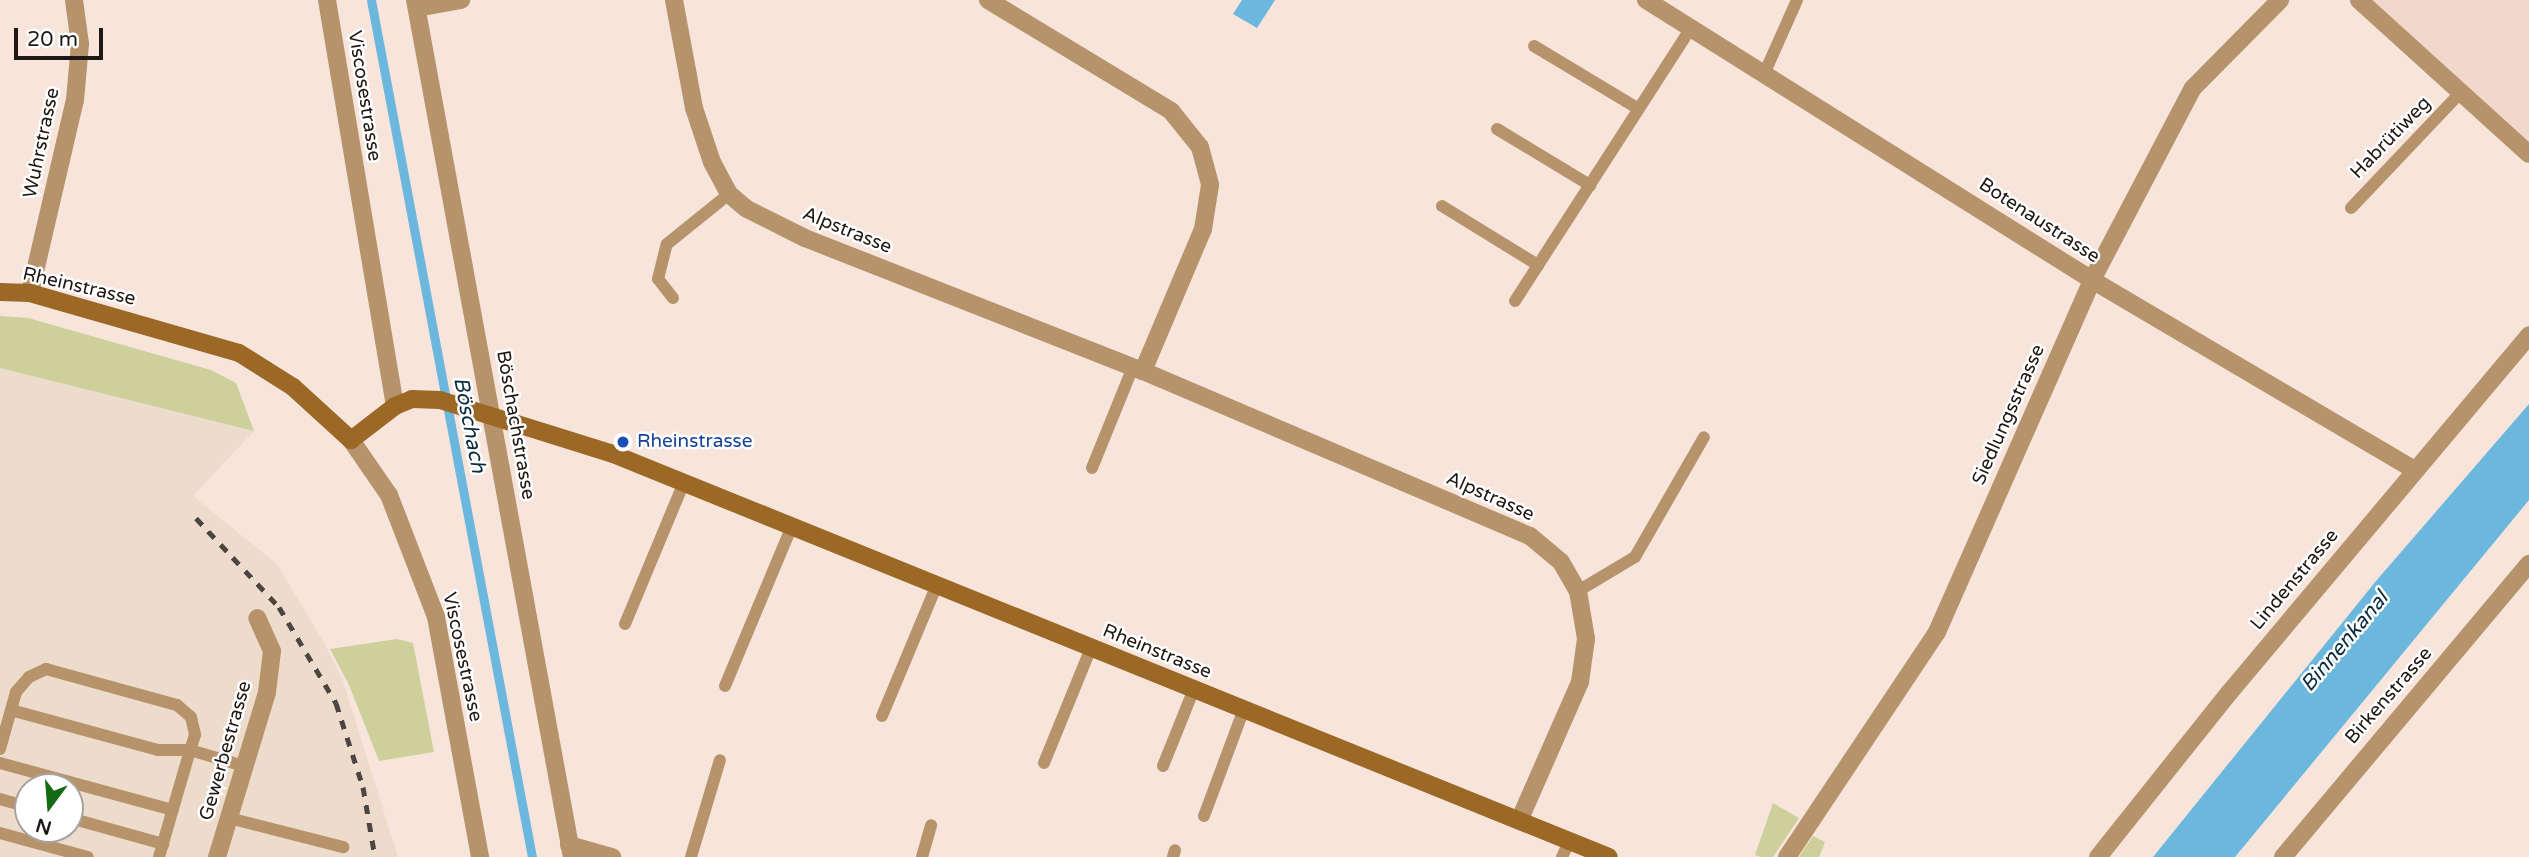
<!DOCTYPE html>
<meta charset="utf-8">
<style>
body{margin:0}
#map{position:relative;width:2529px;height:857px;overflow:hidden;background:#f7e5dc;font-family:"Varela Round",sans-serif}
div>[style]{position:absolute}
.industrial>*{inset:0;background:#eddccb}
.built>*{inset:0;background:#f2d7cc}
.green>*{inset:0;background:#cdd09b}
.water>*{inset:0;background:#6cb7de}
.stream>*{height:9px;margin:-4.5px;padding:0 4.5px;transform-origin:4.5px;border-radius:4.5px;background:#6cb7de}
.lane>*{height:12px;margin:-6px;padding:0 6px;transform-origin:6px;border-radius:6px;background:#b7936c}
.street>*{height:18px;margin:-9px;padding:0 9px;transform-origin:9px;border-radius:9px;background:#b7936c}
.secondary>*{height:18px;margin:-9px;padding:0 9px;transform-origin:9px;border-radius:9px;background:#9c6826}
.rail>*{height:5px;margin-top:-2.5px;transform-origin:0;background:repeating-linear-gradient(90deg,#4d4540 0 9px,transparent 0 18px)}
.dots>*{width:19px;height:19px;translate:-50% -50%;box-sizing:border-box;border:4px solid #fff;border-radius:50%}
span{translate:-50% -50%;white-space:nowrap;text-align:center;line-height:1.15;-webkit-text-stroke:5px #fff;paint-order:stroke}
.street-label{font-size:19px;color:#1e1815}
.transit-label{font-size:19px;color:#164399}
.left{translate:0 -50%;text-align:left}
.water-label{font-size:21px;color:#0a2d3e;font-style:italic}
.north{position:absolute;left:14px;top:773px;width:70px;height:70px;box-sizing:border-box;background:#fff;border:2px solid #a5a3a1;border-radius:50%;rotate:196deg;font-size:19px;font-weight:700;line-height:28px;text-align:center;color:#1e1815}
.north::after{content:'';display:block;margin:auto;width:24px;height:32px;background:#136a12;clip-path:polygon(50% 0,100% 100%,50% 72%,0 100%)}
.scale{position:absolute;left:14px;top:28px;width:89px;height:32px;box-sizing:border-box;border:4px solid #1e1815;border-top:0;padding-left:9px;font-size:21px;line-height:24px;white-space:nowrap;color:#1e1815;-webkit-text-stroke:5px #fff;paint-order:stroke}
</style>
<div id="map">
<div class="industrial">
<i style="clip-path:polygon(evenodd,0 368px,254px 431px,193px 496px,277px 564px,322px 639px,342px 678px,398px 857px,0 857px,0 368px,28px 787px,70px 787px,70px 829px,28px 829px,28px 787px)"></i>
</div>
<div class="built">
<i style="clip-path:polygon(2373px 0,2529px 0,2529px 142px,2439px 65px)"></i>
</div>
<div class="green">
<i style="clip-path:polygon(0 316px,28px 318px,211px 370px,236px 383px,254px 431px,0 368px)"></i>
<i style="clip-path:polygon(397px 639px,413px 643px,434px 752px,379px 761px,349px 685px,330px 649px)"></i>
<i style="clip-path:polygon(1773px 803px,1799px 818px,1773px 857px,1761px 857px,1755px 855px)"></i>
<i style="clip-path:polygon(1813px 836px,1825px 842px,1819px 857px,1799px 857px)"></i>
</div>
<div class="water">
<i style="clip-path:polygon(1242px 0,1275px 0,1257px 28px,1233px 14px)"></i>
<i style="clip-path:polygon(2529px 404px,2529px 500px,2235px 857px,2153px 857px,2376px 581px)"></i>
</div>
<div class="stream">
<i style="left:371px;top:0;width:872px;rotate:79.36deg"></i>
</div>
<div class="lane">
<i style="left:1534px;top:46px;width:122px;rotate:31deg"></i>
<i style="left:1765px;top:72px;width:79px;rotate:-66deg"></i>
<i style="left:1497px;top:129px;width:109px;rotate:31.1deg"></i>
<i style="left:1442px;top:206px;width:113px;rotate:31.6deg"></i>
<i style="left:2351px;top:208px;width:157px;rotate:-46.5deg"></i>
<i style="left:673px;top:298px;width:24px;rotate:-128deg"></i>
<i style="left:658px;top:279px;width:36px;rotate:-76deg"></i>
<i style="left:667px;top:244px;width:80px;rotate:-38.9deg"></i>
<i style="left:1515px;top:301px;width:325px;rotate:-57.2deg"></i>
<i style="left:1092px;top:468px;width:109px;rotate:-67.9deg"></i>
<i style="left:1578px;top:591px;width:66px;rotate:-30.8deg"></i>
<i style="left:1635px;top:557px;width:138px;rotate:-60.1deg"></i>
<i style="left:625px;top:624px;width:154px;rotate:-67.4deg"></i>
<i style="left:725px;top:686px;width:171px;rotate:-67.3deg"></i>
<i style="left:882px;top:716px;width:140px;rotate:-67.3deg"></i>
<i style="left:0;top:749px;width:59px;rotate:-74.3deg"></i>
<i style="left:16px;top:692px;width:20px;rotate:-49deg"></i>
<i style="left:29px;top:677px;width:19px;rotate:-25deg"></i>
<i style="left:46px;top:669px;width:136px;rotate:15.4deg"></i>
<i style="left:177px;top:705px;width:18px;rotate:41deg"></i>
<i style="left:191px;top:717px;width:18px;rotate:77deg"></i>
<i style="left:195px;top:735px;width:16px;rotate:108deg"></i>
<i style="left:190px;top:750px;width:32px;rotate:180deg"></i>
<i style="left:158px;top:750px;width:152px;rotate:-164.8deg"></i>
<i style="left:0;top:763px;width:179px;rotate:15.2deg"></i>
<i style="left:1044px;top:763px;width:124px;rotate:-67.8deg"></i>
<i style="left:1163px;top:766px;width:83px;rotate:-68.1deg"></i>
<i style="left:0;top:799px;width:29px;rotate:16deg"></i>
<i style="left:1204px;top:816px;width:114px;rotate:-69.5deg"></i>
<i style="left:70px;top:818px;width:97px;rotate:15.6deg"></i>
<i style="left:229px;top:818px;width:118px;rotate:14.3deg"></i>
<i style="left:0;top:833px;width:91px;rotate:15.3deg"></i>
<i style="left:159px;top:857px;width:111px;rotate:-73.8deg"></i>
<i style="left:190px;top:750px;width:56px;rotate:16.5deg"></i>
<i style="left:691px;top:857px;width:101px;rotate:-73.4deg"></i>
<i style="left:922px;top:857px;width:33px;rotate:-74deg"></i>
<i style="left:1173px;top:857px;width:7px;rotate:-74deg"></i>
<i style="left:1562px;top:857px;width:19px;rotate:-65deg"></i>
</div>
<div class="street">
<i style="left:327px;top:0;width:412px;rotate:80.5deg"></i>
<i style="left:415px;top:0;width:871px;rotate:79.62deg"></i>
<i style="left:674px;top:0;width:110px;rotate:79.5deg"></i>
<i style="left:694px;top:108px;width:57px;rotate:71.6deg"></i>
<i style="left:712px;top:162px;width:36px;rotate:62deg"></i>
<i style="left:729px;top:194px;width:23px;rotate:40deg"></i>
<i style="left:747px;top:209px;width:65px;rotate:26.6deg"></i>
<i style="left:805px;top:238px;width:363px;rotate:21.5deg"></i>
<i style="left:1143px;top:371px;width:421px;rotate:23.1deg"></i>
<i style="left:1530px;top:536px;width:40px;rotate:40deg"></i>
<i style="left:1561px;top:562px;width:34px;rotate:60deg"></i>
<i style="left:1578px;top:591px;width:49px;rotate:80.5deg"></i>
<i style="left:1586px;top:639px;width:43px;rotate:97.9deg"></i>
<i style="left:1580px;top:682px;width:150px;rotate:113.7deg"></i>
<i style="left:988px;top:0;width:214px;rotate:31.2deg"></i>
<i style="left:1171px;top:111px;width:46px;rotate:51.1deg"></i>
<i style="left:1200px;top:147px;width:39px;rotate:75deg"></i>
<i style="left:1210px;top:185px;width:45px;rotate:99deg"></i>
<i style="left:1203px;top:229px;width:154px;rotate:112.9deg"></i>
<i style="left:1646px;top:0;width:527px;rotate:32.12deg"></i>
<i style="left:2092px;top:280px;width:374px;rotate:30.5deg"></i>
<i style="left:2359px;top:0;width:229px;rotate:42.2deg"></i>
<i style="left:417px;top:8px;width:45px;rotate:-10.3deg"></i>
<i style="left:30px;top:293px;width:198px;rotate:-76.9deg"></i>
<i style="left:75px;top:100px;width:56px;rotate:-84.9deg"></i>
<i style="left:80px;top:44px;width:44px;rotate:-97.8deg"></i>
<i style="left:351px;top:440px;width:67px;rotate:55.4deg"></i>
<i style="left:389px;top:495px;width:131px;rotate:68.9deg"></i>
<i style="left:436px;top:617px;width:244px;rotate:79.6deg"></i>
<i style="left:569px;top:845px;width:45px;rotate:15.6deg"></i>
<i style="left:217px;top:857px;width:172px;rotate:-73.1deg"></i>
<i style="left:267px;top:692px;width:41px;rotate:-83deg"></i>
<i style="left:272px;top:651px;width:36px;rotate:-114deg"></i>
<i style="left:1787px;top:857px;width:270px;rotate:-56.3deg"></i>
<i style="left:1937px;top:632px;width:385px;rotate:-66.2deg"></i>
<i style="left:2092px;top:280px;width:217px;rotate:-62.3deg"></i>
<i style="left:2193px;top:88px;width:124px;rotate:-45.3deg"></i>
<i style="left:2098px;top:857px;width:210px;rotate:-51.4deg"></i>
<i style="left:2229px;top:693px;width:467px;rotate:-50deg"></i>
<i style="left:2283px;top:857px;width:383px;rotate:-50deg"></i>
</div>
<div class="secondary">
<i style="left:0;top:292px;width:30px;rotate:2deg"></i>
<i style="left:30px;top:293px;width:217px;rotate:16deg"></i>
<i style="left:239px;top:353px;width:64px;rotate:32.2deg"></i>
<i style="left:293px;top:387px;width:79px;rotate:42.4deg"></i>
<i style="left:351px;top:440px;width:56px;rotate:-37.7deg"></i>
<i style="left:395px;top:406px;width:18px;rotate:-22deg"></i>
<i style="left:412px;top:399px;width:28px;rotate:2deg"></i>
<i style="left:440px;top:400px;width:181px;rotate:17.3deg"></i>
<i style="left:613px;top:454px;width:1074px;rotate:22.03deg"></i>
</div>
<div class="rail">
<i style="left:196px;top:518px;width:122px;rotate:47deg"></i>
<i style="left:279px;top:607px;width:112px;rotate:59.3deg"></i>
<i style="left:336px;top:703px;width:88px;rotate:72.2deg"></i>
<i style="left:363px;top:787px;width:71px;rotate:80.3deg"></i>
</div>
<div class="dots">
<i style="left:623px;top:442px;background:#1a4fb4"></i>
</div>
<div class="street-label">
<span style="left:364px;top:96px;rotate:81deg">Viscosestrasse</span>
<span style="left:2391px;top:138px;rotate:-46deg">Habrütiweg</span>
<span style="left:42px;top:143px;rotate:-78deg">Wuhrstrasse</span>
<span style="left:2039px;top:221px;rotate:33deg">Botenaustrasse</span>
<span style="left:847px;top:231px;rotate:22deg">Alpstrasse</span>
<span style="left:79px;top:287px;rotate:13deg">Rheinstrasse</span>
<span style="left:2009px;top:415px;rotate:-66deg">Siedlungsstrasse</span>
<span style="left:515px;top:425px;rotate:80deg">Böschachstrasse</span>
<span style="left:1490px;top:497px;rotate:24deg">Alpstrasse</span>
<span style="left:2295px;top:580px;rotate:-50deg">Lindenstrasse</span>
<span style="left:1157px;top:652px;rotate:22deg">Rheinstrasse</span>
<span style="left:462px;top:657px;rotate:78deg">Viscosestrasse</span>
<span style="left:2389px;top:696px;rotate:-49deg">Birkenstrasse</span>
<span style="left:226px;top:751px;rotate:-74deg">Gewerbestrasse</span>
</div>
<div class="transit-label">
<span class="left" style="left:637px;top:442px">Rheinstrasse</span>
</div>
<div class="water-label">
<span style="left:469px;top:425px;rotate:79deg">Böschach</span>
<span style="left:2345px;top:642px;rotate:-50deg">Binnenkanal</span>
</div>
<div class="north">N</div>
<div class="scale">20 m</div>
</div>
